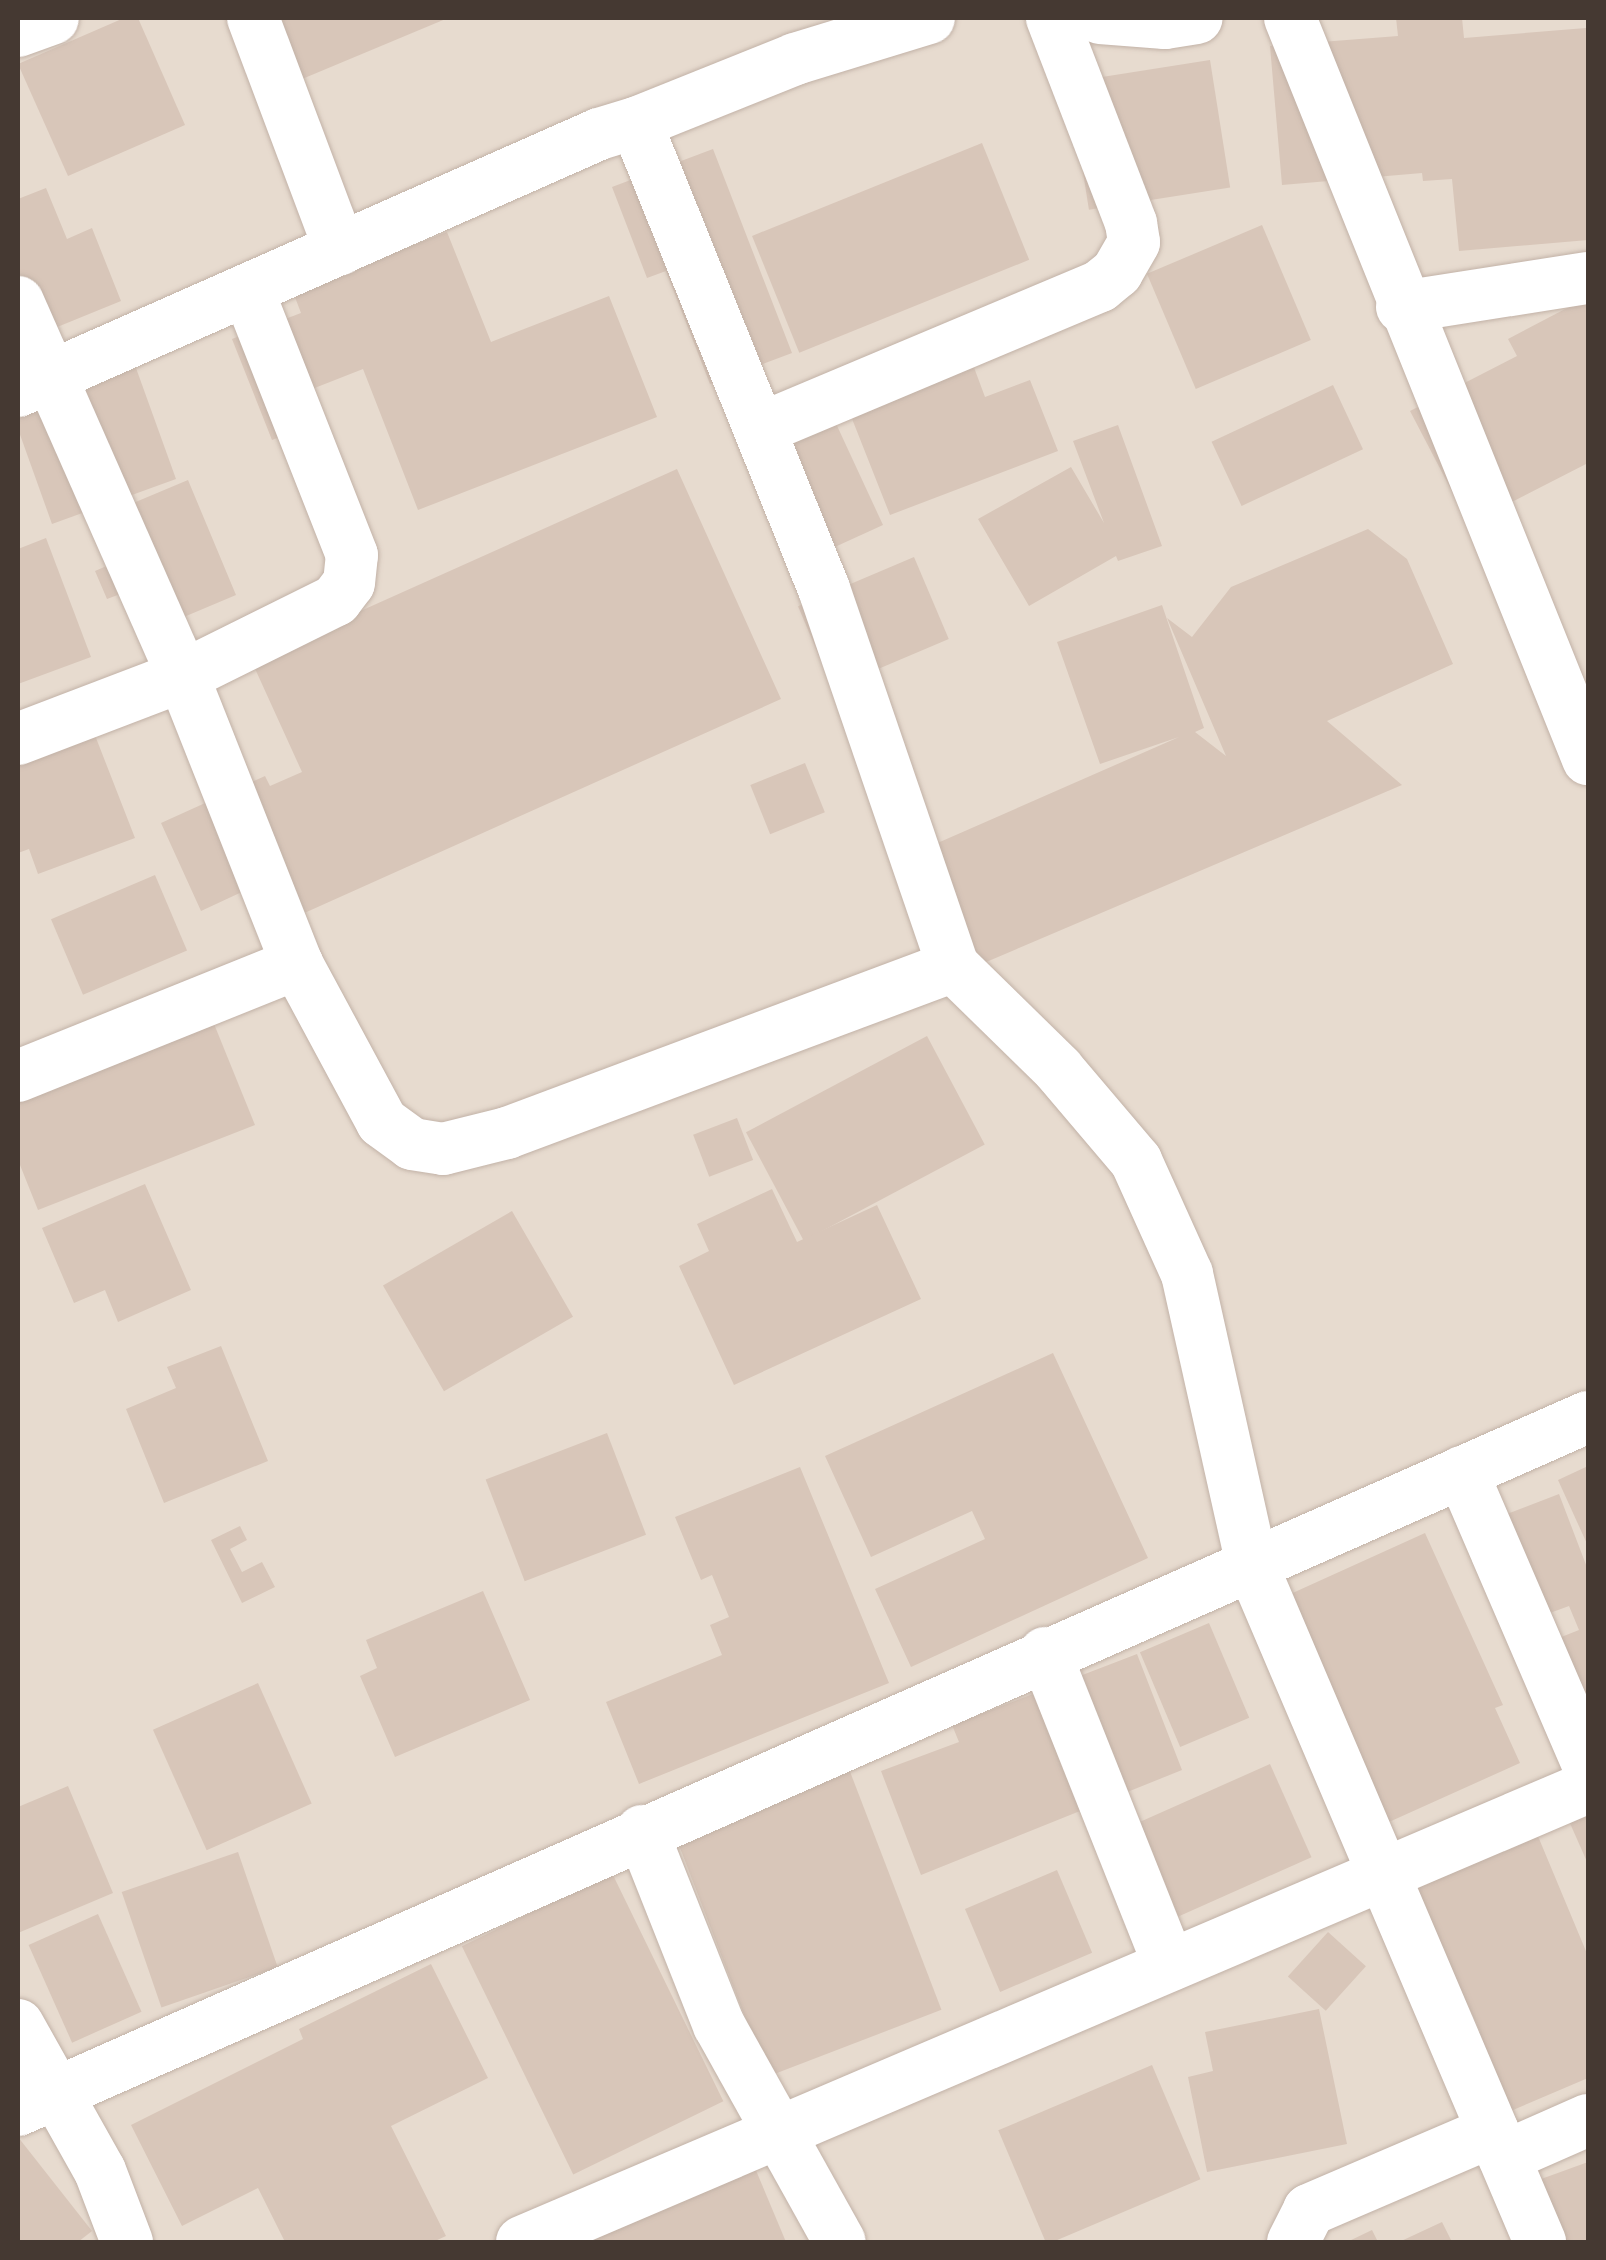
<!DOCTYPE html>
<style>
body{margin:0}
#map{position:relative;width:1606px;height:2260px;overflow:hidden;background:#f3eae2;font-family:"Alegreya Sans",sans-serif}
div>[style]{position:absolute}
.residential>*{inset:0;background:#e7dbcf;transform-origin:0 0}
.building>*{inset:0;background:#d8c6b9;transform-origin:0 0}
.roads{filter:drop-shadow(0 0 2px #c2b2a7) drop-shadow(0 0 2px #c2b2a7)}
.street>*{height:52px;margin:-26px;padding:0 26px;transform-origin:26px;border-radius:26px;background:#fff}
span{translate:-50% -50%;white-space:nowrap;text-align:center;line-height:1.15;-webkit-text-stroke:9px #fff;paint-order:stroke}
.frame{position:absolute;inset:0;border:20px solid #453932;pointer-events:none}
</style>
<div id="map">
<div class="residential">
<i style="left:18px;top:18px;width:1570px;height:2224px"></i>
</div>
<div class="building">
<i style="clip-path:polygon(124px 18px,138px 18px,185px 125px,68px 176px,18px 64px)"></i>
<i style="clip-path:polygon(239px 18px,448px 18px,271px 92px)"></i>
<i style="clip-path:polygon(1396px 18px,1462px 18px,1464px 38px,1586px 28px,1588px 240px,1459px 251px,1452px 179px,1423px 181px,1422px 173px,1282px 185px,1270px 46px,1398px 36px)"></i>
<i style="left:1210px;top:60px;width:129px;height:143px;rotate:81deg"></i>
<i style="left:982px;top:143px;width:126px;height:248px;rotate:68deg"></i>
<i style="clip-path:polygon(713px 149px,792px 353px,710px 384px,666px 271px,647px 278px,612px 187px)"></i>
<i style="clip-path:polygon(46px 188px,67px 239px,92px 228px,121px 301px,18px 343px,18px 199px)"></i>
<i style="left:1262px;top:225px;width:125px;height:125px;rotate:67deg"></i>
<i style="clip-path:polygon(447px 232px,491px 342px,609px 296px,657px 417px,418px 510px,363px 369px,307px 391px,318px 422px,272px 440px,232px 339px,301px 313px,293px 292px)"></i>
<i style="clip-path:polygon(1588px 297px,1588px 463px,1469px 524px,1410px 411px,1517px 356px,1508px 339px)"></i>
<i style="clip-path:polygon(969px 354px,985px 397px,1030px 380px,1058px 451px,890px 515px,845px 401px)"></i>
<i style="clip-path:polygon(136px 368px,176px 479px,52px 524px,18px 429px,18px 410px)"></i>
<i style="left:1333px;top:385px;width:71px;height:134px;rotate:65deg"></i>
<i style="clip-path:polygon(820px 389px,883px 525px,791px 567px,775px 448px)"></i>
<i style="clip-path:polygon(1118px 425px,1162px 546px,1118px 561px,1116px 556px,1029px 606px,978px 519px,1071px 467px,1104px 523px,1073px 441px)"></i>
<i style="clip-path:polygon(677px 469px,781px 699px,262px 932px,244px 891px,201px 911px,161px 823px,265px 776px,270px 786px,302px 772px,251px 660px)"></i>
<i style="clip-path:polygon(188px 480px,236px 595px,153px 630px,136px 588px,107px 599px,95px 571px,118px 561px,100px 517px)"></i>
<i style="clip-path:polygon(1368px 529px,1407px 559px,1453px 664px,1327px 721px,1402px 785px,958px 974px,917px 852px,1179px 737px,1100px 764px,1057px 642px,1162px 605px,1204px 728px,1195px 732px,1226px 756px,1167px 618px,1192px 637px,1231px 587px)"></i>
<i style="clip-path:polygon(46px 538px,91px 657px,18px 684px,18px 549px)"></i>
<i style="left:914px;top:557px;width:89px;height:126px;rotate:67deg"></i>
<i style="clip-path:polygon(91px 725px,135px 838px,38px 874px,29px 849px,18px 853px,18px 753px)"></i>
<i style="left:805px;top:763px;width:53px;height:59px;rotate:68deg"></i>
<i style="left:155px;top:875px;width:82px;height:113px;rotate:67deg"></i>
<i style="clip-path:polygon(210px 1014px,255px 1125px,38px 1210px,18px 1160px,18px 1090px)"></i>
<i style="left:927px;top:1036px;width:123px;height:205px;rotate:62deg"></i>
<i style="left:737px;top:1118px;width:45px;height:47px;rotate:69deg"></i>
<i style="clip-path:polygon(145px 1184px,191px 1290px,118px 1322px,105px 1290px,74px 1303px,42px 1228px)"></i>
<i style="clip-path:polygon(772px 1189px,797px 1242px,877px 1205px,921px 1299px,734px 1385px,679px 1266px,709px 1251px,697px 1224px)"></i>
<i style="left:512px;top:1211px;width:122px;height:149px;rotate:60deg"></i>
<i style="clip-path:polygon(221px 1346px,268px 1461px,164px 1503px,126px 1409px,176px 1388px,167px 1367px)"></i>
<i style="clip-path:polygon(1053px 1353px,1148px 1558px,911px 1667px,875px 1589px,985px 1539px,972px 1511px,871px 1557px,825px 1456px)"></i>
<i style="left:607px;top:1433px;width:109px;height:130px;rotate:69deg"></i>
<i style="clip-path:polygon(1588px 1466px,1588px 1546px,1558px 1480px)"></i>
<i style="clip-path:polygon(800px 1467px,889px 1683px,639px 1784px,606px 1702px,722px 1655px,710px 1625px,729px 1617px,712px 1575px,701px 1580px,675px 1517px)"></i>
<i style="clip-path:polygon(1559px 1494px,1588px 1570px,1588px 1730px,1521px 1653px,1579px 1630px,1569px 1606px,1517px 1625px,1478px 1525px)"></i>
<i style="clip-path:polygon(240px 1526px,247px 1540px,230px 1549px,242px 1572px,262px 1562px,275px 1587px,242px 1603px,211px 1540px)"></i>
<i style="clip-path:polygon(1425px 1533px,1503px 1705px,1495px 1708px,1520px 1763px,1349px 1840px,1246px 1614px)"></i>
<i style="clip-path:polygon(483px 1591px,530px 1700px,395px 1757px,360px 1676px,377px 1668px,366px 1640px)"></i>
<i style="left:1209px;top:1623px;width:103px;height:75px;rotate:67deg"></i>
<i style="clip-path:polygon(1137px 1654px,1182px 1770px,921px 1875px,881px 1771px,959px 1742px,952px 1725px)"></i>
<i style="left:258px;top:1683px;width:132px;height:115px;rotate:66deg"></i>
<i style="left:1270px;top:1764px;width:102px;height:177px;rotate:66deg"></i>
<i style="left:849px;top:1769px;width:258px;height:186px;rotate:69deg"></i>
<i style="clip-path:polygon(68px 1786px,113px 1893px,18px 1933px,18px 1807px)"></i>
<i style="clip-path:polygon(1588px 1791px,1588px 1864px,1561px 1803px)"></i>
<i style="clip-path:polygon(1535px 1829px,1588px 1956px,1588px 2078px,1480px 2124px,1447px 2046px,1480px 2032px,1468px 2005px,1430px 2022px,1376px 1896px)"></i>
<i style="left:238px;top:1852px;width:122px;height:123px;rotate:71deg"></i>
<i style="left:1057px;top:1870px;width:90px;height:100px;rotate:67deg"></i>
<i style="left:612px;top:1873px;width:254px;height:167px;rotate:64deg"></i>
<i style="left:98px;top:1914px;width:107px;height:76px;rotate:66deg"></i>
<i style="left:1328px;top:1932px;width:51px;height:60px;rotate:42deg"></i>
<i style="clip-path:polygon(431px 1964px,488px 2078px,391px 2126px,446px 2236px,433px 2242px,285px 2242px,258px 2188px,182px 2226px,131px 2125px,303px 2039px,299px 2029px)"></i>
<i style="clip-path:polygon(1319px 2009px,1347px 2144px,1207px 2172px,1188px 2077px,1213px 2071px,1205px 2032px)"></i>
<i style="left:1152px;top:2065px;width:124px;height:167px;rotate:67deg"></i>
<i style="clip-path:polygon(18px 2137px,92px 2231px,78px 2242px,18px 2242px)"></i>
<i style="clip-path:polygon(1588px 2162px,1588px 2242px,1542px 2242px,1522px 2186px)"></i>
<i style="clip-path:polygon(755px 2168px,786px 2242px,593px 2242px,590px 2237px)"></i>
<i style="clip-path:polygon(1442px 2222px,1452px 2242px,1399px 2242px)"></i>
<i style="clip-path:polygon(1372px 2230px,1378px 2242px,1347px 2242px)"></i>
</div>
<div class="roads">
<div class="street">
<i style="left:253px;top:18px;width:247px;rotate:69.4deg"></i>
<i style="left:1100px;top:18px;width:65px;rotate:4.4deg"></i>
<i style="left:1165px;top:23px;width:32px;rotate:-9deg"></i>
<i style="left:1290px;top:18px;width:799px;rotate:68.09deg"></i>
<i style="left:18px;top:31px;width:37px;rotate:-20deg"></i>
<i style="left:636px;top:123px;width:171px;rotate:-21.9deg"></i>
<i style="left:795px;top:59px;width:140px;rotate:-17deg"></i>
<i style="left:18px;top:302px;width:409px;rotate:66.2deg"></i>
<i style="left:183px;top:676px;width:310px;rotate:68.4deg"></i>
<i style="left:297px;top:964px;width:179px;rotate:61.7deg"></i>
<i style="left:382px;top:1122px;width:37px;rotate:36deg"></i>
<i style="left:412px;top:1144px;width:31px;rotate:9deg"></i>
<i style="left:443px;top:1149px;width:66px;rotate:-14deg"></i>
<i style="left:507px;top:1133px;width:476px;rotate:-20.5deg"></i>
<i style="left:1402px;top:307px;width:188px;rotate:-8.9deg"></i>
<i style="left:18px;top:391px;width:635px;rotate:-23.86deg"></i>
<i style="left:599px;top:134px;width:39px;rotate:-17deg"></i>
<i style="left:636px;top:123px;width:502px;rotate:68.03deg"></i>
<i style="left:824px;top:589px;width:398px;rotate:71.1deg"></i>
<i style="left:953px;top:966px;width:147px;rotate:44.4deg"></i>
<i style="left:1058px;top:1069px;width:121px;rotate:49.7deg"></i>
<i style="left:1136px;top:1161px;width:124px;rotate:65.7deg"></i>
<i style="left:1187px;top:1274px;width:298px;rotate:77.4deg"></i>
<i style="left:1252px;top:1565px;width:736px;rotate:66.95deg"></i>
<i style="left:760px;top:429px;width:369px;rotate:-22.8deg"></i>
<i style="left:1100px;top:286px;width:22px;rotate:-39deg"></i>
<i style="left:1117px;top:272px;width:34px;rotate:-60deg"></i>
<i style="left:1134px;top:242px;width:19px;rotate:-99deg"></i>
<i style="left:1131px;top:223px;width:220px;rotate:-111.1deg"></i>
<i style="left:18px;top:739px;width:177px;rotate:-20.9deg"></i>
<i style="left:183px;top:676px;width:171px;rotate:-26.4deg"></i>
<i style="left:336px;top:600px;width:21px;rotate:-53deg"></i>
<i style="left:349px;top:583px;width:28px;rotate:-84deg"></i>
<i style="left:352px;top:555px;width:284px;rotate:-111.5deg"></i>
<i style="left:18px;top:1076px;width:301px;rotate:-21.9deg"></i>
<i style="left:1462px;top:1472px;width:319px;rotate:66.7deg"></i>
<i style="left:1045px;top:1653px;width:336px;rotate:68.3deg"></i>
<i style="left:642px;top:1831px;width:209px;rotate:68.4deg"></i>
<i style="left:719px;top:2025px;width:248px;rotate:60.9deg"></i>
<i style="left:18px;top:2025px;width:167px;rotate:60.7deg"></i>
<i style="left:100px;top:2171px;width:76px;rotate:69.2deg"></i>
<i style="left:18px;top:2110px;width:1716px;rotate:-23.82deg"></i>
<i style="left:1504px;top:2157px;width:92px;rotate:-23.8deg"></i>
<i style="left:522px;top:2242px;width:1159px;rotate:-23.11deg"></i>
<i style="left:1293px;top:2242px;width:36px;rotate:-63deg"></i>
<i style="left:1309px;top:2210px;width:200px;rotate:-23.2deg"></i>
</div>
</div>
<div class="frame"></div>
</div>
